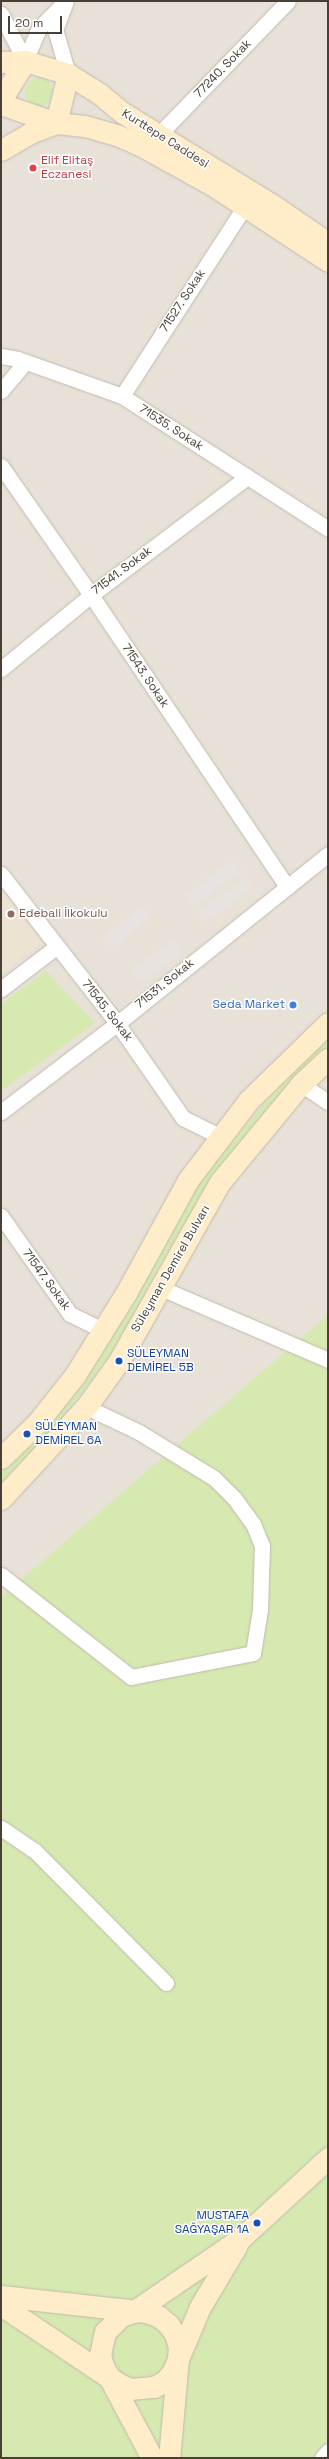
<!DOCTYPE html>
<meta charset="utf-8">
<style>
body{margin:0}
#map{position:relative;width:329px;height:2459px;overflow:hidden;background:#f4f0e8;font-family:"Space Grotesk",sans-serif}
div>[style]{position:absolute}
.residential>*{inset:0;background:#e8e1d7;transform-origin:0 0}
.education>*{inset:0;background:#ede3d2}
.green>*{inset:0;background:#d5e9b1}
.round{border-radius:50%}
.parking>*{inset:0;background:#e6e3e0;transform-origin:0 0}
.roads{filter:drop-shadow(0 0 1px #c3b9ae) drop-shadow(0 0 1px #c3b9ae)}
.street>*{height:15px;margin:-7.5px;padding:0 7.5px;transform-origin:7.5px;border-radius:7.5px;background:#fff}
.secondary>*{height:21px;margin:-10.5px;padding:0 10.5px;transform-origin:10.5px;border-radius:10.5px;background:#ffecc8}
.dots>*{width:11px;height:11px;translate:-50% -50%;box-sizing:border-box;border:2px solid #fff;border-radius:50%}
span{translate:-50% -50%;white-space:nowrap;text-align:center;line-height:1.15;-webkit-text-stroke:3px #fff;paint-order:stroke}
.street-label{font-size:12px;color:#484037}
.health-label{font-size:12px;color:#be3a42}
.left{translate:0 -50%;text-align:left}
.education-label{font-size:12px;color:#785e54}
.shop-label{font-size:12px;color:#366cbe}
.right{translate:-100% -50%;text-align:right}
.transit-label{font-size:12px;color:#164399}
.frame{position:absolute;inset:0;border:2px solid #484037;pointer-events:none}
.scale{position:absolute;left:8px;top:16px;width:54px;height:18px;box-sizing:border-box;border:2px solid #484037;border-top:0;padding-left:5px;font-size:12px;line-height:14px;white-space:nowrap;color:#484037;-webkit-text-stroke:3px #fff;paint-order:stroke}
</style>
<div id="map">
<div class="residential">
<i style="left:1px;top:1px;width:327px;height:2299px"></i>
</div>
<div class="education">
<i style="clip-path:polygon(1px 887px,42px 942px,1px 973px)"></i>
</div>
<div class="green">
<i class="round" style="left:25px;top:78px;width:28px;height:28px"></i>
<i style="clip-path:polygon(46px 971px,95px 1023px,1px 1091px,1px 1004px)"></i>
<i style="clip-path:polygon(328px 1038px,328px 1047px,292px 1081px,211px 1180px,157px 1270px,122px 1338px,99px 1370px,59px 1422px,1px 1483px,1px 1473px,52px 1417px,93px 1366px,205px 1174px,287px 1076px)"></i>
<i style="clip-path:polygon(328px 1315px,328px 2458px,1px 2458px,1px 1597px)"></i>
</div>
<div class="parking">
<i style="left:233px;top:860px;width:14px;height:60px;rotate:54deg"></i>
<i style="left:245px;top:877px;width:14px;height:59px;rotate:54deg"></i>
<i style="left:143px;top:905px;width:14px;height:52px;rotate:51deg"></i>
<i style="left:174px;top:940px;width:16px;height:52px;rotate:55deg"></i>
</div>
<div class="roads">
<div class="street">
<i style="left:66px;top:1px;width:30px;rotate:111deg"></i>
<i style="left:55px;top:29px;width:47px;rotate:73.9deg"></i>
<i style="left:1px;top:14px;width:53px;rotate:62.9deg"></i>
<i style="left:25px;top:61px;width:36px;rotate:-67deg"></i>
<i style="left:39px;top:28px;width:31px;rotate:-45deg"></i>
<i style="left:165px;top:140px;width:13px;rotate:-86deg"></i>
<i style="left:166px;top:127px;width:175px;rotate:-45.9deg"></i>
<i style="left:1px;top:356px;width:17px;rotate:10deg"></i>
<i style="left:18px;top:359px;width:110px;rotate:19.6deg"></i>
<i style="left:122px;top:396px;width:245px;rotate:32.8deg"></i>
<i style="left:1px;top:391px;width:38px;rotate:-50deg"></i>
<i style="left:122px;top:396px;width:226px;rotate:-57.1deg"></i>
<i style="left:1px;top:466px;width:157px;rotate:55.1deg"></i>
<i style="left:91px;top:595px;width:352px;rotate:56.1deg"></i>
<i style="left:1px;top:669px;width:117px;rotate:-39.4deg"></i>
<i style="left:91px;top:595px;width:196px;rotate:-37.1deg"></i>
<i style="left:1px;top:874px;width:189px;rotate:52.1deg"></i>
<i style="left:117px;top:1023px;width:116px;rotate:55.2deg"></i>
<i style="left:183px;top:1118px;width:42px;rotate:26.6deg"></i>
<i style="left:1px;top:989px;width:69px;rotate:-37.4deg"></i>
<i style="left:301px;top:1084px;width:32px;rotate:34deg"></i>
<i style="left:1px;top:1112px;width:153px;rotate:-37.3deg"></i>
<i style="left:123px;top:1019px;width:263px;rotate:-38.8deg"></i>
<i style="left:1px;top:1216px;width:120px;rotate:54.9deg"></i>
<i style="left:70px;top:1314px;width:37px;rotate:26deg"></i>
<i style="left:161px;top:1288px;width:182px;rotate:23.3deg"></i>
<i style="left:1px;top:1575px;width:165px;rotate:38.1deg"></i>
<i style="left:131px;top:1677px;width:124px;rotate:-11.1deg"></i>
<i style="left:253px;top:1653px;width:44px;rotate:-80.8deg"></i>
<i style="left:260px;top:1610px;width:64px;rotate:-88.2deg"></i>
<i style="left:262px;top:1546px;width:24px;rotate:-112deg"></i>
<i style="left:253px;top:1524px;width:32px;rotate:-126deg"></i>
<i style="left:234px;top:1498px;width:28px;rotate:-135deg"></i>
<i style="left:214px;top:1478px;width:88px;rotate:-148.5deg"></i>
<i style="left:139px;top:1432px;width:59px;rotate:-154.7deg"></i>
<i style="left:1px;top:1828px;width:41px;rotate:34.1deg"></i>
<i style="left:35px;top:1851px;width:186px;rotate:45.2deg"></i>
<i style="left:322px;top:2458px;width:9px;rotate:-49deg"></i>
</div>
<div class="secondary">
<i style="left:1px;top:62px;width:24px;rotate:-2deg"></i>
<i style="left:25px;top:61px;width:45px;rotate:16.8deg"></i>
<i style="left:68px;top:74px;width:38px;rotate:32deg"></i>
<i style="left:100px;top:94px;width:30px;rotate:40deg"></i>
<i style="left:123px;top:113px;width:174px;rotate:31.6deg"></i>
<i style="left:271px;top:204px;width:69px;rotate:34.4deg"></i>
<i style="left:1px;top:100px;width:46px;rotate:-58.4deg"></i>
<i style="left:1px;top:104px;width:58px;rotate:19.1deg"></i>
<i style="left:56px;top:123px;width:29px;rotate:6deg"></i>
<i style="left:85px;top:126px;width:33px;rotate:16deg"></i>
<i style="left:117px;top:135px;width:27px;rotate:24deg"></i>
<i style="left:142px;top:146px;width:82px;rotate:29.1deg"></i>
<i style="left:214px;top:186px;width:136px;rotate:33.3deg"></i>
<i style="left:56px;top:123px;width:50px;rotate:-76.2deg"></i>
<i style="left:1px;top:150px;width:34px;rotate:-30deg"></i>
<i style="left:30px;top:133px;width:28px;rotate:-21deg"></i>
<i style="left:1px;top:1458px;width:50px;rotate:-44.2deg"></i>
<i style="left:37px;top:1423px;width:61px;rotate:-51.6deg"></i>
<i style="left:75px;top:1375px;width:97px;rotate:-58.1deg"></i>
<i style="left:126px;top:1293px;width:129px;rotate:-61.2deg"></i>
<i style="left:188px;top:1180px;width:101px;rotate:-52.7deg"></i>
<i style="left:249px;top:1100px;width:110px;rotate:-44.3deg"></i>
<i style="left:1px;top:1499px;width:125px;rotate:-47.3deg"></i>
<i style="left:86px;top:1407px;width:57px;rotate:-54.3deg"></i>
<i style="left:119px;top:1361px;width:206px;rotate:-60.6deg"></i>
<i style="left:220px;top:1182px;width:127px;rotate:-50.4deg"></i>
<i style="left:301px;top:1084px;width:37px;rotate:-43deg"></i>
<i style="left:1px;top:2296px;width:146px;rotate:6.3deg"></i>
<i style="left:146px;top:2312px;width:13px;rotate:18deg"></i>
<i style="left:158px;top:2316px;width:13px;rotate:39deg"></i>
<i style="left:168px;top:2324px;width:12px;rotate:55deg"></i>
<i style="left:175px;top:2334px;width:14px;rotate:73deg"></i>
<i style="left:179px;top:2347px;width:111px;rotate:95.1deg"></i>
<i style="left:1px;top:2305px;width:142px;rotate:33.8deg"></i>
<i style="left:119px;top:2384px;width:12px;rotate:24deg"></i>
<i style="left:130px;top:2389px;width:24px;rotate:-5deg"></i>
<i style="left:154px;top:2387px;width:13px;rotate:-29deg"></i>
<i style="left:165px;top:2381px;width:13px;rotate:-51deg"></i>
<i style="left:173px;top:2371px;width:69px;rotate:-67.1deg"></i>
<i style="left:200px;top:2307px;width:72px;rotate:-59.2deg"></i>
<i style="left:152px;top:2458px;width:104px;rotate:-118deg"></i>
<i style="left:103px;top:2366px;width:11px;rotate:-105deg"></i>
<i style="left:100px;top:2355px;width:24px;rotate:-78deg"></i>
<i style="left:105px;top:2332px;width:23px;rotate:-45deg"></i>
<i style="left:121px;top:2316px;width:13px;rotate:-18deg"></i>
<i style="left:133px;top:2312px;width:130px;rotate:-34.3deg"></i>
<i style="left:240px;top:2239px;width:120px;rotate:-42.6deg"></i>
</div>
</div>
<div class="dots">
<i style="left:33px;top:168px;background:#e0444e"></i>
<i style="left:11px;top:914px;background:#8d6e63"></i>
<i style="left:293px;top:1005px;background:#3f7fe0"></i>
<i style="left:119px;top:1361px;background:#1a4fb4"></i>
<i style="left:27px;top:1434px;background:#1a4fb4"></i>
<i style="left:257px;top:2223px;background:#1a4fb4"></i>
</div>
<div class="street-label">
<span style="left:223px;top:69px;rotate:-46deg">77240. Sokak</span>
<span style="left:165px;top:139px;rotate:32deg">Kurttepe Caddesi</span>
<span style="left:183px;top:301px;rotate:-57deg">71527. Sokak</span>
<span style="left:171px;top:428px;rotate:33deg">71535. Sokak</span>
<span style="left:122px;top:571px;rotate:-37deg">71541. Sokak</span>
<span style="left:145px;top:676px;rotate:56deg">71543. Sokak</span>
<span style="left:165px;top:984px;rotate:-39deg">71531. Sokak</span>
<span style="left:107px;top:1011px;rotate:52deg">71545. Sokak</span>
<span style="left:171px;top:1269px;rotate:-60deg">Süleyman Demirel Bulvarı</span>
<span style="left:46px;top:1280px;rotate:54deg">71547. Sokak</span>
</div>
<div class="health-label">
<span class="left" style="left:41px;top:168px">Elif Elitaş<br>Eczanesi</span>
</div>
<div class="education-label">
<span class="left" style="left:19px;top:914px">Edebali İlkokulu</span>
</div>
<div class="shop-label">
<span class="right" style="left:285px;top:1005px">Seda Market</span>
</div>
<div class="transit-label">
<span class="left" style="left:127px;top:1361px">SÜLEYMAN<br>DEMİREL 5B</span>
<span class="left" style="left:35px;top:1434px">SÜLEYMAN<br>DEMİREL 6A</span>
<span class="right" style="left:249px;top:2223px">MUSTAFA<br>SAĞYAŞAR 1A</span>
</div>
<div class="frame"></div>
<div class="scale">20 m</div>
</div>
